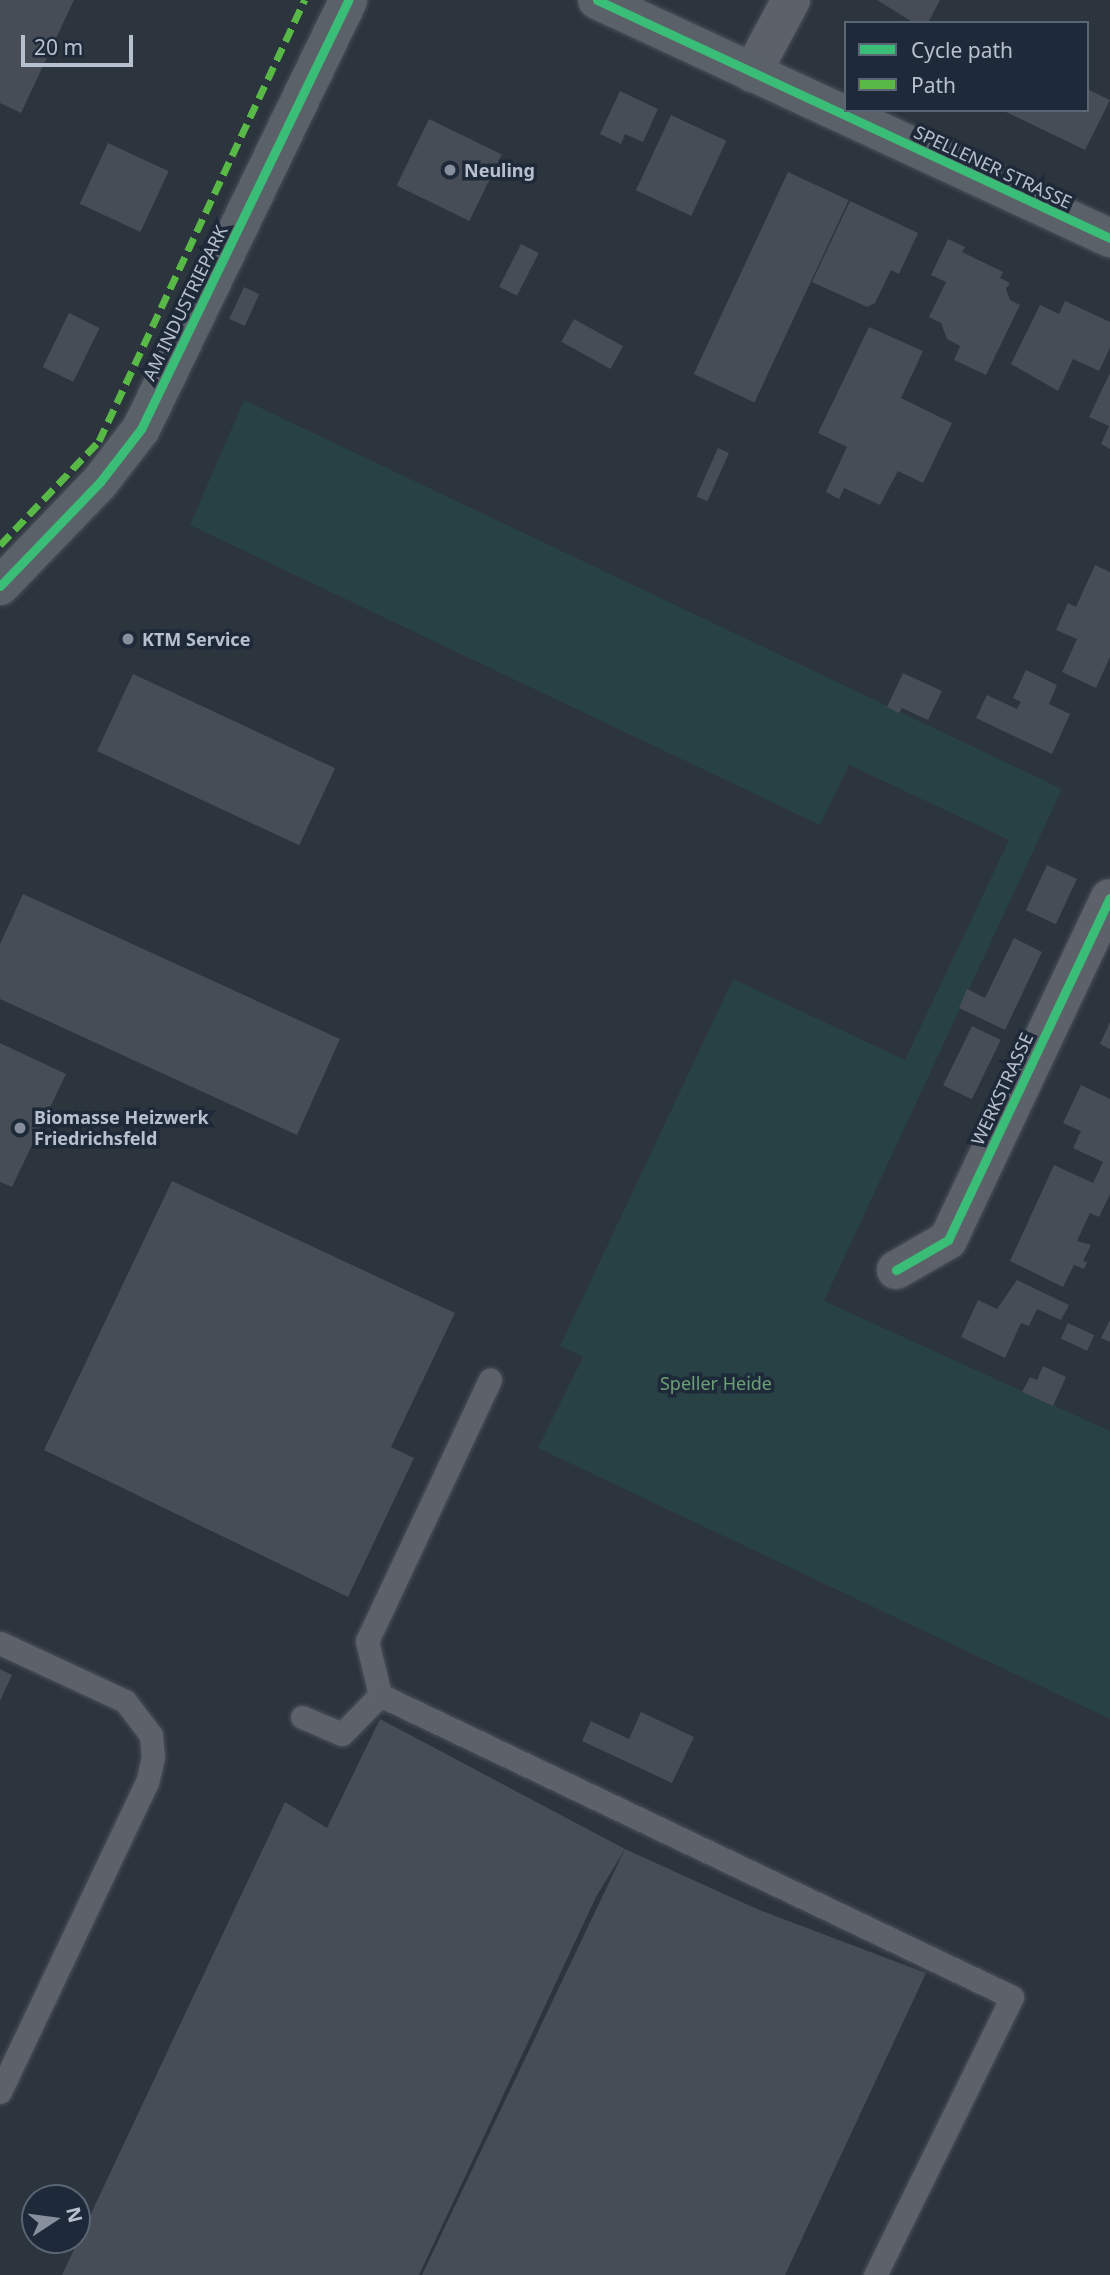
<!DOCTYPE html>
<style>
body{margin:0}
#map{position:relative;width:1110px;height:2275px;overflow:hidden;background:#2c343e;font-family:"Noto Sans",sans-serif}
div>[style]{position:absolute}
.green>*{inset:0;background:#284144}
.building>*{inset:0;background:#464d56;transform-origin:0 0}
.roads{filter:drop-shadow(0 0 2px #4b5058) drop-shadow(0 0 2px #4b5058)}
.lane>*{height:23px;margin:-11.5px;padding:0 11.5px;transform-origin:11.5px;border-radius:11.5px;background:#5d626a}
.street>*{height:38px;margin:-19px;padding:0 19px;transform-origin:19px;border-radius:19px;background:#5d626a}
.secondary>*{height:38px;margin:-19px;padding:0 19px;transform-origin:19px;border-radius:19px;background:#5b6169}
.quiet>*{height:7px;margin-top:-3.5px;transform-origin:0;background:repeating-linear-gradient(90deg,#58b947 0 14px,transparent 0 21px)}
.cycleway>*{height:9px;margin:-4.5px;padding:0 4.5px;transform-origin:4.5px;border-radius:4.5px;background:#3abd76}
.dots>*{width:19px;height:19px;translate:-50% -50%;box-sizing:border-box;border:4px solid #1e2a39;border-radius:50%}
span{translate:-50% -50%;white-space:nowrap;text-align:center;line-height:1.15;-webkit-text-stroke:7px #1e2a39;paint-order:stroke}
.street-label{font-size:18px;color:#b7c0cd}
.poi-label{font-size:18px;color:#b7c0cd;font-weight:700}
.left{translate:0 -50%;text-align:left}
.park-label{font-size:18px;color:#6ca076}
.legend{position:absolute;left:844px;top:21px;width:245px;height:91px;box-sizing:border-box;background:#1e2a39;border:2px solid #5b6674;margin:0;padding:9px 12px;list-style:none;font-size:21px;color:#b7c0cd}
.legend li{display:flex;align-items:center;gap:14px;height:35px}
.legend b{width:35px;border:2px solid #5b6674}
.north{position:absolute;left:21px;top:2184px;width:70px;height:70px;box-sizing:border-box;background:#1e2a39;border:2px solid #5b6674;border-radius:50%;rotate:77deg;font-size:19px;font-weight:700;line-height:28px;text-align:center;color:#b7c0cd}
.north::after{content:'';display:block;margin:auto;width:24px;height:32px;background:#868f9b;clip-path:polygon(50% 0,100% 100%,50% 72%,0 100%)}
.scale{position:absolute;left:21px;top:35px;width:112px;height:32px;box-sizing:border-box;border:4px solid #b7c0cd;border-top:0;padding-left:9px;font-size:21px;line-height:24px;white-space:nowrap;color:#b7c0cd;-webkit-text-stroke:5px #1e2a39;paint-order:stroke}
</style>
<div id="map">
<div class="green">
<i style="clip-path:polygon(244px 400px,1062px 789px,824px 1301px,1110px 1431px,1110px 1719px,538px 1448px,583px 1357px,560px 1346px,733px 979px,905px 1060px,1009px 840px,849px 765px,820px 825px,190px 525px)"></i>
</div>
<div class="building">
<i style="clip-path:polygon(0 0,74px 0,21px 113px,0 103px)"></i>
<i style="clip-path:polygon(877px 0,940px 0,928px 23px,914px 23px)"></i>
<i style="clip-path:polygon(1087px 89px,1110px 100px,1085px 150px,1002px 110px,1087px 110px)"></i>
<i style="clip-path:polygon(620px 91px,658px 109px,643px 142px,625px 134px,621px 144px,600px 134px)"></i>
<i style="left:671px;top:115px;width:61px;height:83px;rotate:25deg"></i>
<i style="left:429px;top:119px;width:81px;height:74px;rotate:26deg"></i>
<i style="left:108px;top:143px;width:67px;height:67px;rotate:25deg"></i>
<i style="left:788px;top:172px;width:67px;height:223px;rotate:25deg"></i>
<i style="clip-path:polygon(850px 201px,918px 233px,899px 274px,891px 270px,875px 303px,867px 307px,812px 282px)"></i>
<i style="clip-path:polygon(948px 239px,965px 247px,962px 252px,1003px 272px,1000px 278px,1010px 283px,1006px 289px,1010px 300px,1020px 305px,986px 375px,954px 360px,960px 346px,947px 339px,941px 323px,929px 317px,946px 282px,931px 275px)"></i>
<i style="left:521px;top:244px;width:20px;height:48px;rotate:27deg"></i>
<i style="left:244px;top:287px;width:17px;height:35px;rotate:25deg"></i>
<i style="clip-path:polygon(1065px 301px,1110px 322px,1110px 348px,1099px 371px,1073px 359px,1058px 391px,1011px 364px,1040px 305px,1059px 314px)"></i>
<i style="left:69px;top:313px;width:34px;height:60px;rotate:26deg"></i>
<i style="left:574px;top:319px;width:56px;height:26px;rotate:29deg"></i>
<i style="clip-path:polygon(869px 327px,923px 351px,901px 398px,952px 423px,923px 483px,898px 471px,880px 505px,844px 488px,839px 499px,826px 492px,847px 447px,818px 433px)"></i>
<i style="clip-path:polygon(1110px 373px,1110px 449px,1101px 444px,1109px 426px,1089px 417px)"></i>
<i style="left:718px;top:448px;width:12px;height:53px;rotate:24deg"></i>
<i style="clip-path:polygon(1095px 565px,1110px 572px,1110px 657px,1096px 688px,1062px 672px,1077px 639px,1056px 630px,1068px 603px,1076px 607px)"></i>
<i style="clip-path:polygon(1026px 670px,1057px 685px,1049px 704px,1070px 714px,1052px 754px,976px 718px,987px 695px,1017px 709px,1021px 702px,1013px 698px)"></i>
<i style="clip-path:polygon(903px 673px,942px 691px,928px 720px,902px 708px,899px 713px,887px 707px)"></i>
<i style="left:133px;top:674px;width:223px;height:85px;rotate:25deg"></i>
<i style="left:1047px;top:865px;width:33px;height:50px;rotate:25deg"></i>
<i style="clip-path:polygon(23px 894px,340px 1039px,297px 1135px,0 999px,0 944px)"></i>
<i style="clip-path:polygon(1014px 938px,1042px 952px,1005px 1030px,959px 1008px,967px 989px,985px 998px)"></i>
<i style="clip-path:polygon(1110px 1022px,1110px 1049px,1100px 1044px)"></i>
<i style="left:972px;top:1026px;width:32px;height:66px;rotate:26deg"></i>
<i style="clip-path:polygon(0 1043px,66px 1074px,12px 1187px,0 1182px)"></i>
<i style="clip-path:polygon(1081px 1085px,1110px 1099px,1110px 1194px,1099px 1217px,1090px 1213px,1077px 1241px,1091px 1245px,1083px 1261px,1087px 1262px,1084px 1269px,1074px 1265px,1063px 1287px,1010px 1261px,1054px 1165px,1093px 1183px,1103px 1162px,1073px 1148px,1081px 1131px,1063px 1123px)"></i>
<i style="clip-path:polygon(172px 1181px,455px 1313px,391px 1447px,414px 1458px,348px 1597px,44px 1450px)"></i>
<i style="clip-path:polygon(1017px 1280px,1069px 1305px,1061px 1320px,1037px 1309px,1029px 1326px,1021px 1323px,1005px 1358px,961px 1337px,978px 1300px,997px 1309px)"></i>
<i style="clip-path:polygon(1110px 1320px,1110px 1342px,1101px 1338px)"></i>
<i style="left:1068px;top:1323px;width:29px;height:17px;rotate:25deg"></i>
<i style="clip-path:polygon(1043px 1366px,1066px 1377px,1053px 1406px,1022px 1392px,1030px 1377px,1037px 1380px)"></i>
<i style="clip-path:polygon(0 1669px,12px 1675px,0 1701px)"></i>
<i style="clip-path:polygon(641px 1712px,694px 1737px,672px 1783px,582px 1741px,591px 1721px,629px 1739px)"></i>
<i style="clip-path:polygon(380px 1719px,625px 1849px,596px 1897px,419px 2275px,62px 2275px,285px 1802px,327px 1828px)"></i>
<i style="clip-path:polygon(625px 1849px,757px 1909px,926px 1973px,785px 2275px,422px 2275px)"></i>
</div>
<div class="roads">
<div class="lane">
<i style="left:0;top:1643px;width:138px;rotate:24.9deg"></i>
<i style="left:125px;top:1701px;width:43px;rotate:52.6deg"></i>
<i style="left:151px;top:1735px;width:22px;rotate:85deg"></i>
<i style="left:153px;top:1757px;width:26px;rotate:103deg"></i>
<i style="left:147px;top:1782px;width:343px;rotate:115.4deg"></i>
<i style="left:380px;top:1695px;width:56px;rotate:-103.5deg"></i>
<i style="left:367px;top:1641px;width:289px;rotate:-64.8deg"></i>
<i style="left:302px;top:1717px;width:43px;rotate:23deg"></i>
<i style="left:342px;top:1734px;width:54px;rotate:-45.7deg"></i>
<i style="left:380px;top:1695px;width:700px;rotate:25.54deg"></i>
<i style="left:1012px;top:1997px;width:310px;rotate:116.2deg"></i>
</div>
<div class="street">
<i style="left:752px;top:73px;width:83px;rotate:-61.9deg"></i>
<i style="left:896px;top:1270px;width:60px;rotate:-30deg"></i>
<i style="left:948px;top:1240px;width:378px;rotate:-64.7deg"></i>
</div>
<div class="secondary">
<i style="left:597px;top:0;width:566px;rotate:24.89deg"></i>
<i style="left:0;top:586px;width:144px;rotate:-46.1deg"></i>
<i style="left:100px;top:482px;width:67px;rotate:-52.3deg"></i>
<i style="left:141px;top:429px;width:476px;rotate:-64.2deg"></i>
</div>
</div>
<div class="quiet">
<i style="left:0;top:545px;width:144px;rotate:-46.4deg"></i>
<i style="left:99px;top:441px;width:487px;rotate:-65deg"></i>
</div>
<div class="cycleway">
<i style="left:597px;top:0;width:566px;rotate:24.89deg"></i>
<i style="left:0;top:586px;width:144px;rotate:-46.1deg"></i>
<i style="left:100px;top:482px;width:67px;rotate:-52.3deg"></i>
<i style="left:141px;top:429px;width:476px;rotate:-64.2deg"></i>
<i style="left:896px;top:1270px;width:60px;rotate:-30deg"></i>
<i style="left:948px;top:1240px;width:378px;rotate:-64.7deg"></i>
</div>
<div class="dots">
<i style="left:450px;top:170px;background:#868f9b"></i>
<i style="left:128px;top:639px;background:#868f9b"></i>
<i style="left:20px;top:1128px;background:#868f9b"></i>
</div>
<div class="street-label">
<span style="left:993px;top:167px;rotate:25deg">SPELLENER STRASSE</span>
<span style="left:185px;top:303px;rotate:-64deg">AM INDUSTRIEPARK</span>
<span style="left:1002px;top:1089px;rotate:-65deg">WERKSTRASSE</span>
</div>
<div class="poi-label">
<span class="left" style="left:464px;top:170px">Neuling</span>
<span class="left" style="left:142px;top:639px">KTM Service</span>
<span class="left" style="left:34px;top:1128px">Biomasse Heizwerk<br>Friedrichsfeld</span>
</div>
<div class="park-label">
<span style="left:716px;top:1383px">Speller Heide</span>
</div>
<ul class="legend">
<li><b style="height:9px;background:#3abd76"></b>Cycle path</li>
<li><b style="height:9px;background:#58b947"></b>Path</li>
</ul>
<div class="north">N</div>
<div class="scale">20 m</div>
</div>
